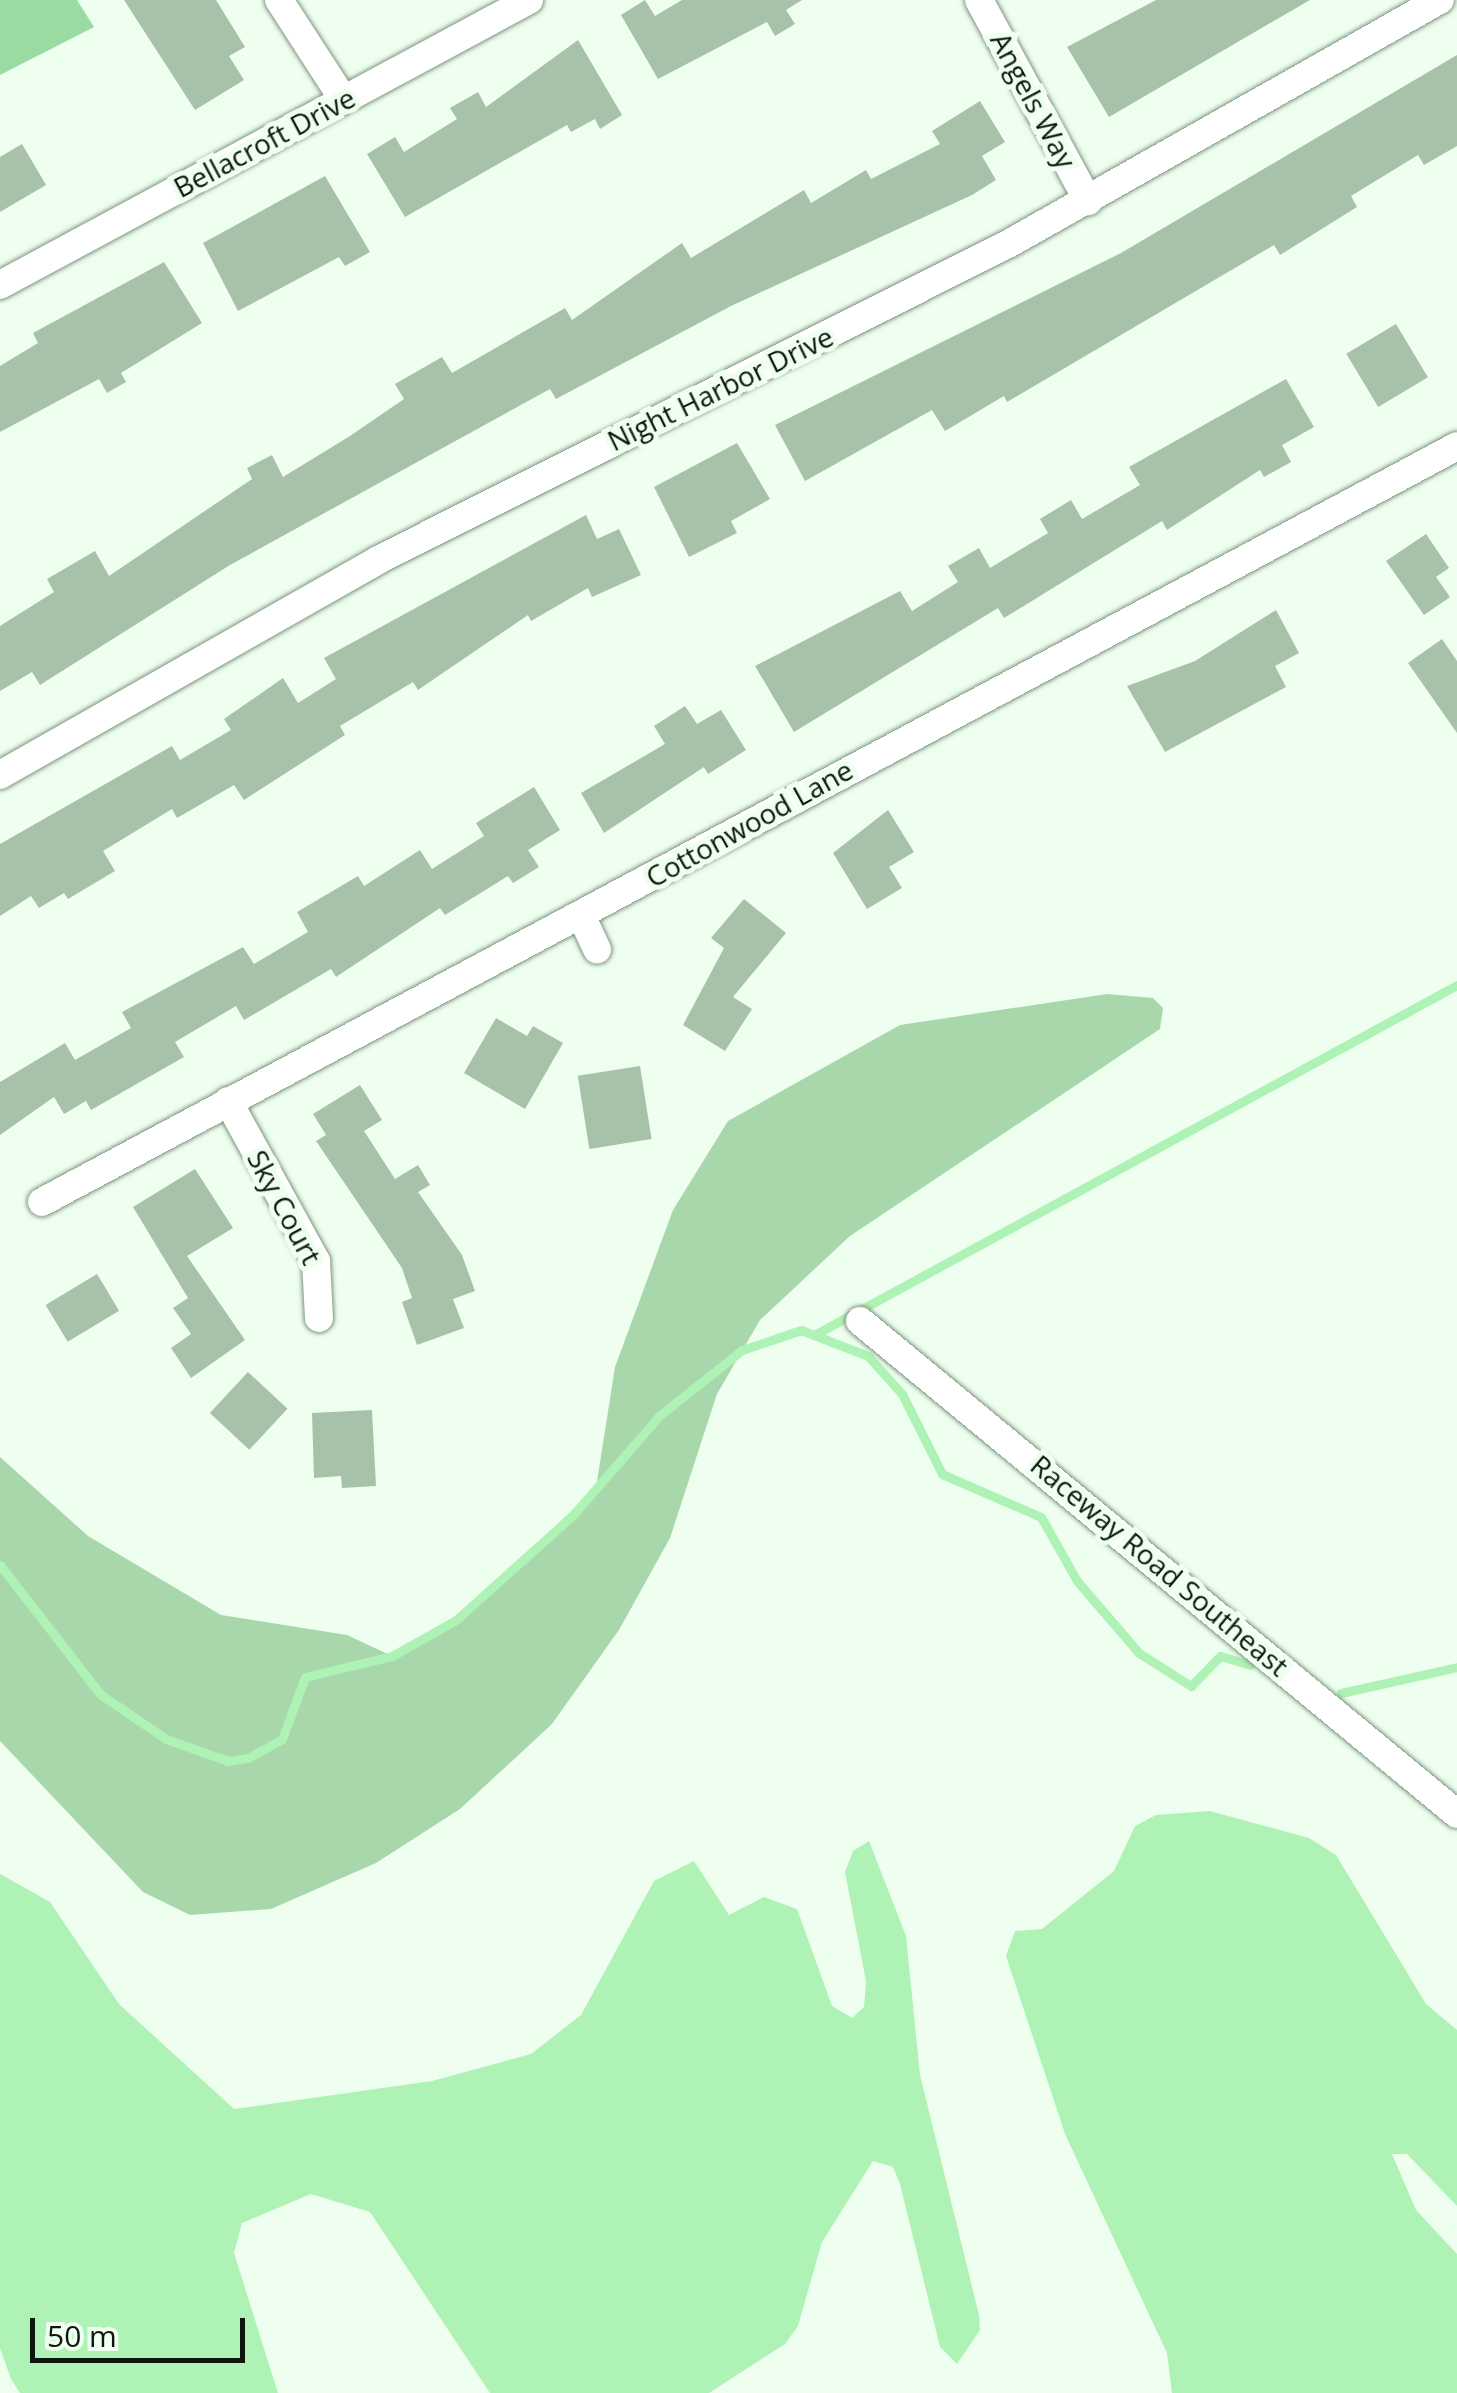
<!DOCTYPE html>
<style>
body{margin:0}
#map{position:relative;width:1457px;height:2393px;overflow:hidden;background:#eefeef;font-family:"Open Sans",sans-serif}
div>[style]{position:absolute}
.green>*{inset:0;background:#a9d7ac}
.forest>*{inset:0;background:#99dba0}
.water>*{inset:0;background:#aff2b5}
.stream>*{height:9px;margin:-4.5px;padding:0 4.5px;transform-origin:4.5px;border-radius:4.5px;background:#aff2b5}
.building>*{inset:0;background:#a8c2aa;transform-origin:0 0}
.roads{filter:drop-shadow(0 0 2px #7c957e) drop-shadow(0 0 2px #7c957e)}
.street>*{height:28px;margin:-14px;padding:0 14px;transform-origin:14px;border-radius:14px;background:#fff}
span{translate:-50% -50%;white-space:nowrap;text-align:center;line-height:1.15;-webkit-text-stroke:10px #eefeef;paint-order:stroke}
.street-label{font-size:28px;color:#0d170e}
.scale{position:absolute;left:30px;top:2318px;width:215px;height:45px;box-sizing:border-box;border:5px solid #0d170e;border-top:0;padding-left:12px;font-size:30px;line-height:35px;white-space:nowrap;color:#0d170e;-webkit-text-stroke:8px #eefeef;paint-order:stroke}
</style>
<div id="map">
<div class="green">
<i style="clip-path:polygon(1107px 994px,1153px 998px,1163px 1008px,1160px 1029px,850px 1236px,760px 1320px,717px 1394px,670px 1538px,619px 1630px,552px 1724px,460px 1809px,376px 1863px,271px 1909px,190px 1915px,143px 1892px,0 1741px,0 1457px,88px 1536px,221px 1615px,347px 1635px,392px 1656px,456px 1620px,596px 1488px,615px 1367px,673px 1210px,728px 1121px,900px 1025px)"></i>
</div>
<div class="forest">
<i style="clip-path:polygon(0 0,77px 0,94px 27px,0 75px)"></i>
</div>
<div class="water">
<i style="clip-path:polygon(1210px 1811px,1309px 1838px,1336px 1855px,1426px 2004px,1457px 2030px,1457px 2206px,1407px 2154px,1392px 2154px,1416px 2210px,1457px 2254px,1457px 2393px,1172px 2393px,1167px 2353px,1065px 2134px,1006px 1956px,1015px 1931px,1042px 1929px,1114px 1871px,1135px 1826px,1156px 1815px)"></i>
<i style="clip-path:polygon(869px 1841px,906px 1936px,920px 2075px,979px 2315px,980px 2330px,957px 2364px,940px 2347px,900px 2184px,893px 2167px,873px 2161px,822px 2242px,798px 2326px,785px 2344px,709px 2393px,490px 2393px,370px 2212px,311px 2194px,242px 2223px,234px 2253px,278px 2393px,20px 2393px,11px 2379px,0 2348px,0 1874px,50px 1902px,119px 2004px,234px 2109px,432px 2081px,531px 2054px,581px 2015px,654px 1881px,694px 1861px,729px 1915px,764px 1897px,797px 1909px,832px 2006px,852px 2018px,864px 2007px,866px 1981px,845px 1872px,853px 1851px)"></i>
</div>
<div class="stream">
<i style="left:816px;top:1334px;width:730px;rotate:-28.57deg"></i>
<i style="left:0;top:1565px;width:163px;rotate:52.2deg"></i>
<i style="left:100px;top:1694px;width:80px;rotate:34.3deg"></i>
<i style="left:166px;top:1739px;width:66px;rotate:19.5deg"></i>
<i style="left:228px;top:1761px;width:20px;rotate:-9deg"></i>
<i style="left:248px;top:1758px;width:39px;rotate:-29deg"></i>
<i style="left:282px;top:1739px;width:66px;rotate:-69.6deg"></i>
<i style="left:305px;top:1677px;width:89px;rotate:-13.6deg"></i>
<i style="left:392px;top:1656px;width:73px;rotate:-29.4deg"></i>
<i style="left:456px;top:1620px;width:157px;rotate:-41.9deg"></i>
<i style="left:573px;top:1515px;width:131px;rotate:-49deg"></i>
<i style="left:659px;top:1416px;width:106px;rotate:-38.5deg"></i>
<i style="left:742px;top:1350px;width:62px;rotate:-18.7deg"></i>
<i style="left:801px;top:1330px;width:72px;rotate:21.2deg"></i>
<i style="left:868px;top:1356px;width:51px;rotate:48.2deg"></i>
<i style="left:902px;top:1394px;width:89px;rotate:63.4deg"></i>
<i style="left:942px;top:1474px;width:108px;rotate:23.5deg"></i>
<i style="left:1041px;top:1517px;width:73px;rotate:60.6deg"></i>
<i style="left:1077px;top:1581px;width:95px;rotate:49.3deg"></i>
<i style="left:1139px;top:1653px;width:62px;rotate:32.4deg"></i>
<i style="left:1191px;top:1686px;width:42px;rotate:-46deg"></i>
<i style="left:1220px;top:1656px;width:32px;rotate:16deg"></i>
<i style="left:1341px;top:1693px;width:119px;rotate:-12.6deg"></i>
</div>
<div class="building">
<i style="clip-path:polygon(124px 0,216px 0,245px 47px,229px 56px,244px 80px,195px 110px)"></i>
<i style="clip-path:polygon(645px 0,655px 16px,682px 0,802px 0,786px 10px,795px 24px,775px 36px,767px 22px,658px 79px,621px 15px)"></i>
<i style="clip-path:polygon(1156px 0,1310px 0,1109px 117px,1067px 47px)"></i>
<i style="clip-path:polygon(578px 40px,622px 115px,600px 129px,595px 119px,571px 132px,567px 125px,405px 217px,367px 154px,395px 137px,404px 152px,457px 119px,450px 108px,478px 92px,486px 107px)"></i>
<i style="clip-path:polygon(1457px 55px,1457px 146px,1424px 165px,1418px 155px,1351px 196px,1357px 207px,1280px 255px,1274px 245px,1007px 402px,1004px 396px,945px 431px,932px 410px,805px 481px,775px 425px,1121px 253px)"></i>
<i style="clip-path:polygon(980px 101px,1005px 142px,982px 156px,996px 180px,972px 195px,731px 306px,556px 399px,550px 389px,230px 565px,40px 685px,32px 672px,0 691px,0 626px,54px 592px,47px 579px,95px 551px,109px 576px,252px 479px,247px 468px,272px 455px,283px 477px,350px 436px,404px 399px,395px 384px,442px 357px,452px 373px,565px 308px,572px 320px,682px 243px,691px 258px,804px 190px,811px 203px,866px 170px,871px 179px,940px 144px,932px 131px)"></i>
<i style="clip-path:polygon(22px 144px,46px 185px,0 212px,0 157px)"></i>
<i style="clip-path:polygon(325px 176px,370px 252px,345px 266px,339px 257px,238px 311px,203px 243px)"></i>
<i style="clip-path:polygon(164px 262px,202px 323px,121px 373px,126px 382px,107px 393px,99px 379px,0 432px,0 366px,38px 343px,33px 333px)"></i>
<i style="left:1396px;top:324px;width:62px;height:58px;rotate:59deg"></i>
<i style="clip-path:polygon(1286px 379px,1314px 427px,1282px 445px,1291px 462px,1264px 477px,1260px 470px,1167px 530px,1162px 521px,1004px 618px,998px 608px,794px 732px,755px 666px,900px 591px,912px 611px,958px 582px,948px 566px,979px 548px,990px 568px,1048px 533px,1040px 519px,1071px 500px,1082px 519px,1140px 485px,1129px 467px)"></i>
<i style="clip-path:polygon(737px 443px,770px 499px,731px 521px,737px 533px,689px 557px,654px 487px)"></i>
<i style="clip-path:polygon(586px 515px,597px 539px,619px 529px,641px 575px,592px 597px,588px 588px,531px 621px,528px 615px,418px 690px,413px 682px,340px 726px,345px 735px,244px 800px,234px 785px,177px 818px,172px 809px,103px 851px,115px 871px,68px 899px,64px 893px,39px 908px,31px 896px,0 916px,0 844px,172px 746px,180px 760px,231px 730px,224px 719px,283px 678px,298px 703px,336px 679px,324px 658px)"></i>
<i style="clip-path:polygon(1426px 534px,1449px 568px,1436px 577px,1450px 597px,1424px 615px,1386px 561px)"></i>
<i style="clip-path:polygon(1276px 610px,1299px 653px,1275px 666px,1286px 687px,1165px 752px,1127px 686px,1195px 661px)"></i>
<i style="clip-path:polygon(1442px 639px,1457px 661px,1457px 733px,1408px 663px)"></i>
<i style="clip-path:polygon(685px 706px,697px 724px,721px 710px,746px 750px,708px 774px,704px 767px,604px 833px,581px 793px,665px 744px,654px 726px)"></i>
<i style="clip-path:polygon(534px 787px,560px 830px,528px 850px,539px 867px,513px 883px,508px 876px,445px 915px,440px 908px,336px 977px,331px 969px,244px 1020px,236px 1006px,175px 1042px,184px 1057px,91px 1110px,86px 1101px,64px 1114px,54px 1097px,0 1135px,0 1082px,65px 1043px,75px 1060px,131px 1028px,122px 1012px,243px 947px,254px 964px,308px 932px,297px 912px,358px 876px,364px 886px,420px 850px,432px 869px,484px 836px,476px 823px)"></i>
<i style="clip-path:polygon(888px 810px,914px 852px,889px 867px,902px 888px,867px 909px,833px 853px)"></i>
<i style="clip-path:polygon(744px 899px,786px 933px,733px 997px,752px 1009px,725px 1051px,683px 1025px,724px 948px,711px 938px)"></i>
<i style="clip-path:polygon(496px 1018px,527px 1036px,533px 1026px,563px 1043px,525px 1109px,464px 1073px)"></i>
<i style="left:640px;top:1066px;width:74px;height:63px;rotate:81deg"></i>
<i style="clip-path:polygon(360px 1085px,382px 1120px,364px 1131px,395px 1179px,418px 1165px,430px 1185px,418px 1192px,462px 1255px,475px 1291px,453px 1299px,464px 1328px,417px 1345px,402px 1302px,412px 1298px,402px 1268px,316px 1141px,326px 1135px,313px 1114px)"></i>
<i style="clip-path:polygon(195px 1169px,233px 1228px,187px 1256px,245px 1340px,191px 1378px,171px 1348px,191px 1334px,173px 1308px,188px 1298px,133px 1207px)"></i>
<i style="left:97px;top:1274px;width:43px;height:60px;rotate:59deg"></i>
<i style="left:248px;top:1372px;width:54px;height:56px;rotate:43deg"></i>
<i style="clip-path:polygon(372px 1410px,376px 1486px,342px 1488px,341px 1476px,314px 1478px,312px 1413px)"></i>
</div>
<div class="roads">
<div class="street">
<i style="left:279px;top:0;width:118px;rotate:57.1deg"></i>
<i style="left:979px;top:0;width:229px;rotate:61.5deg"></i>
<i style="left:0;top:285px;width:601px;rotate:-28.31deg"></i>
<i style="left:0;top:775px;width:435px;rotate:-29.6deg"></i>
<i style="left:378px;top:560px;width:707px;rotate:-26.64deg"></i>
<i style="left:1010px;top:243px;width:494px;rotate:-29.5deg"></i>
<i style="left:581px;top:915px;width:38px;rotate:65deg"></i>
<i style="left:228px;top:1101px;width:183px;rotate:61.2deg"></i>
<i style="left:316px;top:1261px;width:57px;rotate:87deg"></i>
<i style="left:42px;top:1202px;width:1604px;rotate:-28.11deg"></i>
<i style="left:860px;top:1321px;width:774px;rotate:39.55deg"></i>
</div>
</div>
<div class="street-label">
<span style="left:1034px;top:100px;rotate:62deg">Angels Way</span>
<span style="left:264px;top:142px;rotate:-28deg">Bellacroft Drive</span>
<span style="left:720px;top:388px;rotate:-26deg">Night Harbor Drive</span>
<span style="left:749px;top:823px;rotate:-29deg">Cottonwood Lane</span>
<span style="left:285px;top:1207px;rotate:62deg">Sky Court</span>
<span style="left:1160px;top:1565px;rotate:40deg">Raceway Road Southeast</span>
</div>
<div class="scale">50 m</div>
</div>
